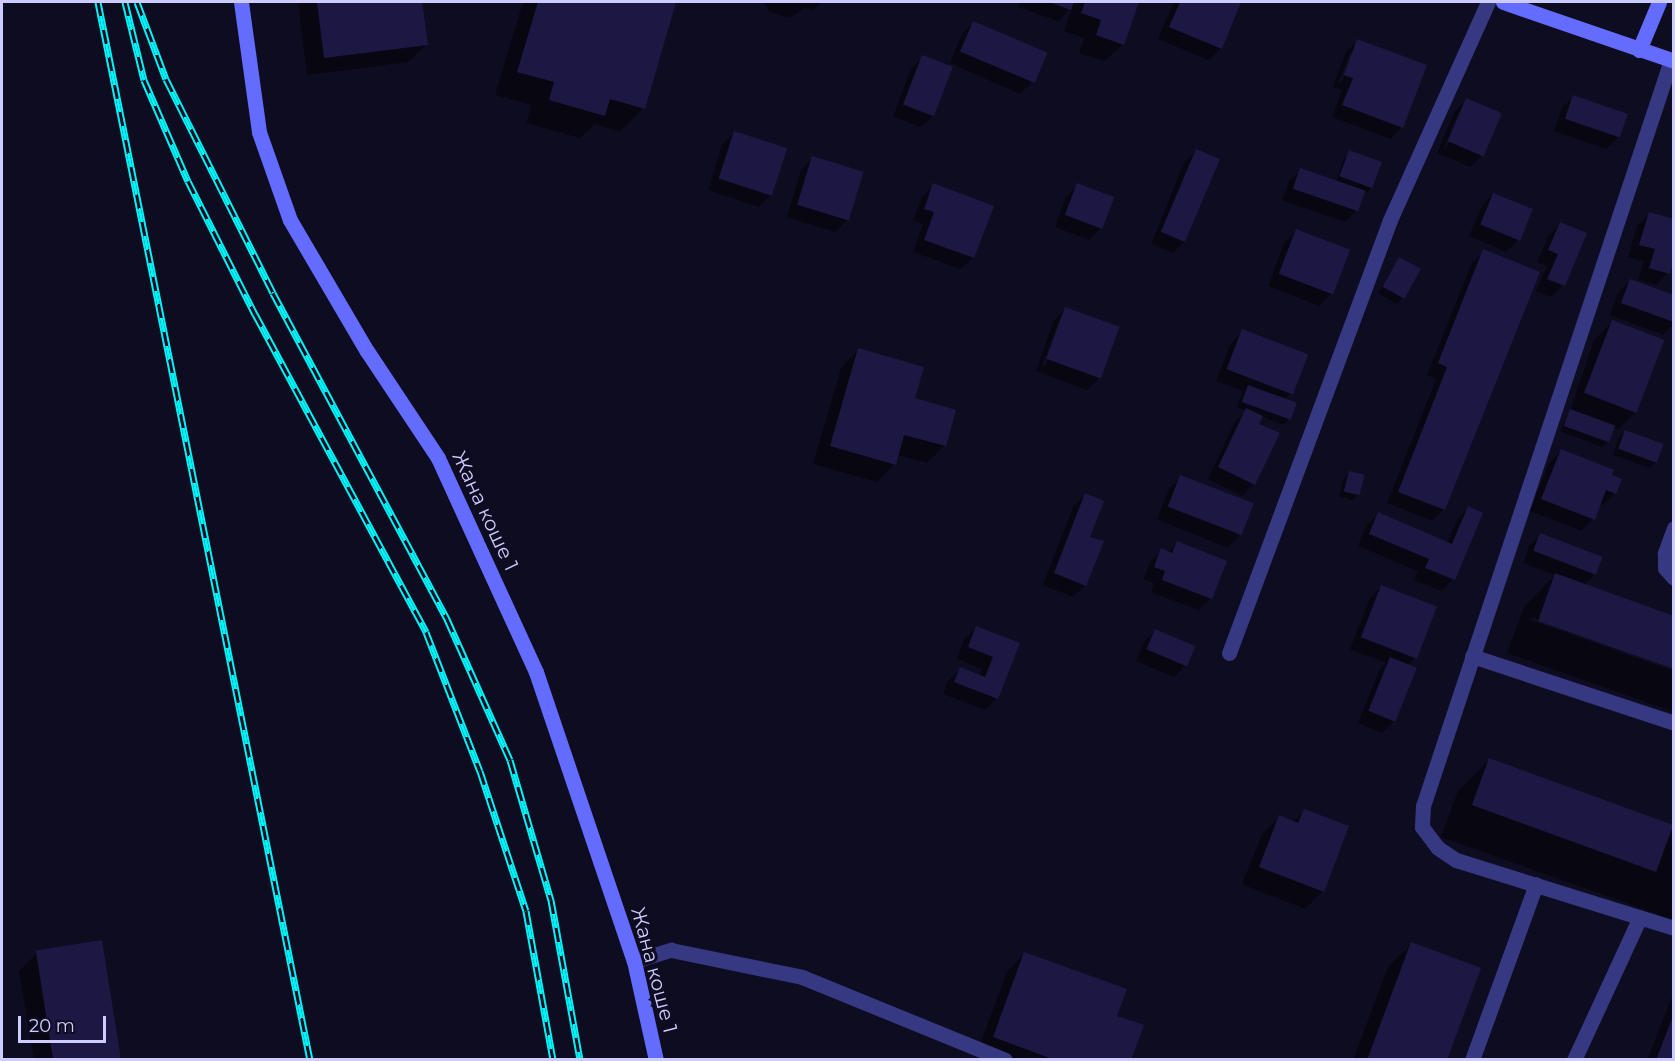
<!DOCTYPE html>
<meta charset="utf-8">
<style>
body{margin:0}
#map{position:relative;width:1675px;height:1061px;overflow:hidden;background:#0e0c21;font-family:Montserrat,sans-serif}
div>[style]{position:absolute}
.shadow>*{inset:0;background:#0007}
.building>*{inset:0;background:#1d1843;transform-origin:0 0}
.lane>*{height:15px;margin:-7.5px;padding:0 7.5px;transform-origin:7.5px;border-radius:7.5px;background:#363982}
.street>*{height:15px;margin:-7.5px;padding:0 7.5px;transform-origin:7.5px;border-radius:7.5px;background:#363982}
.secondary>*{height:15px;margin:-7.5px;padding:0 7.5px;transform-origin:7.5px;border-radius:7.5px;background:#636cff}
.rail>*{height:7px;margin-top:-3.5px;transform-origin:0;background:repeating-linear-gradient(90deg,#0e0c21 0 14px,#00f3f7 0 28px);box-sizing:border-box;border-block:2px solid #00f3f7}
span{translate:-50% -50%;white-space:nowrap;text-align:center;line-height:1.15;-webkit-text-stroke:6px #0e0c21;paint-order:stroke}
.street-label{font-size:20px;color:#ceccff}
.frame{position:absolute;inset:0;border:3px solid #ceccff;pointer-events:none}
.scale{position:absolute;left:18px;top:1016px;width:88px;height:27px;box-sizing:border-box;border:3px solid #ceccff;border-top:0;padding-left:8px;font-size:18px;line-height:21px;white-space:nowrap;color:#ceccff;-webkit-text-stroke:4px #0e0c21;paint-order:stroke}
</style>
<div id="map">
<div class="shadow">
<i style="clip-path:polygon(298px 2px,421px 2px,426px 45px,408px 62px,307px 75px)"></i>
<i style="clip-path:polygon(523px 2px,675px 2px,643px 108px,620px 132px,595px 124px,580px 138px,526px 123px,532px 105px,495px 95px)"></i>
<i style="clip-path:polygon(765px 2px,822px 2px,813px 10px,804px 8px,790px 18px,769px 12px)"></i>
<i style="clip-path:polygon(1020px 2px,1137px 2px,1123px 44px,1105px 61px,1079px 53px,1084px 38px,1064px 31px,1072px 7px,1058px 21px,1018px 7px)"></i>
<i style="clip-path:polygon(1174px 2px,1240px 2px,1221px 48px,1209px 60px,1158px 39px)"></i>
<i style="clip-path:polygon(974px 22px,1032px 82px,1020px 94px,950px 63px,962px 34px)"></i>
<i style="clip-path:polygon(evenodd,1358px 40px,1402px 127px,1390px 139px,1332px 117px,1342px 90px,1333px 87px,1346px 52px,1358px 40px,1350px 53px,1354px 53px,1342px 82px,1339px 81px,1350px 53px)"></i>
<i style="clip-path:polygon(923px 57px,951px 68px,933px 116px,921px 127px,893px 117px,911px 69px)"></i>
<i style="clip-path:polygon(1574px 96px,1626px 115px,1618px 138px,1606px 149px,1554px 131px,1562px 108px)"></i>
<i style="clip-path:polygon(evenodd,1467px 100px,1500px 114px,1482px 156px,1470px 167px,1437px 153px,1455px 111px,1467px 100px,1459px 112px,1462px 112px,1446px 149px,1444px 148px,1459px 112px)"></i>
<i style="clip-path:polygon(734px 133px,771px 195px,759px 207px,708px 190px,722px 145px)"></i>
<i style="clip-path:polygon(1196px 151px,1185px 241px,1173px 253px,1151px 244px,1184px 163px)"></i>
<i style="clip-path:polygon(1350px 152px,1372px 187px,1366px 193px,1363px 192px,1357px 210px,1345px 222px,1282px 200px,1289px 181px,1301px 169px,1336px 181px,1344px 158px)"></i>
<i style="clip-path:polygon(813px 158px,847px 220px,835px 232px,787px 217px,801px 170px)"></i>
<i style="clip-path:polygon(934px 185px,973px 258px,961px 269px,913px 252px,923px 224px,913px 220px,922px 197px)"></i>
<i style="clip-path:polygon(1078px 185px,1101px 228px,1089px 240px,1055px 227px,1066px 197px)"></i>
<i style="clip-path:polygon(1493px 194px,1518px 240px,1506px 252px,1469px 236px,1482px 206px)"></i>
<i style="clip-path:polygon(1649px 214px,1668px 273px,1656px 285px,1638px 280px,1644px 261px,1628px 257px,1637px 226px)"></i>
<i style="clip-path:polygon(1560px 224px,1585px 234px,1563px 285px,1551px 297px,1536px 291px,1547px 266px,1537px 262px,1549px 235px)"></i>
<i style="clip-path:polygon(1296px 231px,1331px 294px,1319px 306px,1268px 286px,1284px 243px)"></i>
<i style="clip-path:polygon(1484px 251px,1444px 509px,1432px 521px,1387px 503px,1436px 379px,1427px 375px,1472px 263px)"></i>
<i style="clip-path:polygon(1399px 258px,1402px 298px,1397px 304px,1378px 293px)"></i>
<i style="clip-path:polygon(1630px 281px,1674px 297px,1674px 324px,1663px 335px,1610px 315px,1618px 293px)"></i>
<i style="clip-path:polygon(evenodd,1066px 309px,1099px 378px,1087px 390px,1036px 371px,1054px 320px,1066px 309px,1059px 321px,1062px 321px,1045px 366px,1042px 365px,1059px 321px)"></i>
<i style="clip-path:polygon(1612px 322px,1662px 340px,1636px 412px,1618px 429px,1613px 427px,1608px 441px,1602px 447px,1560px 431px,1570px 411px,1594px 340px)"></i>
<i style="clip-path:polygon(1242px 331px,1291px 393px,1284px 400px,1289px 419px,1283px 425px,1261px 416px,1257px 424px,1254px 484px,1242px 496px,1208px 479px,1235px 422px,1246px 411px,1237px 407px,1243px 391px,1216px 381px,1231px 343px)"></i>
<i style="clip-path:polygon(858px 350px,913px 399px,945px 445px,927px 463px,897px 455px,894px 465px,877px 482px,813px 464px,841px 368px)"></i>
<i style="clip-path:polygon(1625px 432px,1662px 445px,1655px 463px,1650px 468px,1613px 455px,1619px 437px)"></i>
<i style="clip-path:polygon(1561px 451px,1610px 476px,1615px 493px,1603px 505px,1599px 504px,1593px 519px,1581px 531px,1530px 511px,1549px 463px)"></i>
<i style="clip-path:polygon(1350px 472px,1358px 495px,1352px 500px,1339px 496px,1344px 478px)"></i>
<i style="clip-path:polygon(1181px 477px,1239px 536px,1228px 548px,1157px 519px,1169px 489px)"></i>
<i style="clip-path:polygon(1085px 495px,1088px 537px,1085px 585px,1073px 597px,1043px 585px,1073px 507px)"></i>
<i style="clip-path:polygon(1468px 508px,1453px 579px,1442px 591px,1414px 580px,1418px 571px,1358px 546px,1366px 526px,1378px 514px,1447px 543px,1457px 520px)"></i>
<i style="clip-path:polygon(1541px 535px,1595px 574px,1584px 585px,1674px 668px,1532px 617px,1531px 620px,1674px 671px,1674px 712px,1507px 653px,1524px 607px,1555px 575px,1523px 563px,1529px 546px)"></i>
<i style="clip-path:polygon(1177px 543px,1225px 562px,1210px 599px,1198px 610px,1151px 592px,1154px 583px,1143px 579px,1150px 562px,1162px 550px,1168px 552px)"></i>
<i style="clip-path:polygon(1382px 586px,1415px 658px,1408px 665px,1394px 721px,1382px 733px,1358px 723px,1379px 671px,1386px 663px,1350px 649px,1370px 598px)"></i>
<i style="clip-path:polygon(976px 628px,1018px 644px,997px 698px,985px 710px,943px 694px,948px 681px,960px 669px,979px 676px,982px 669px,957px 659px,964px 639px)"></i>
<i style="clip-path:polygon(1156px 630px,1186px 665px,1174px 677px,1136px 661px,1144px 642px)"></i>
<i style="clip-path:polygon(1489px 760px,1674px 826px,1674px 920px,1441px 837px,1458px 791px)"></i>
<i style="clip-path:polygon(1304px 811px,1323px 891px,1305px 909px,1242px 884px,1262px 834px,1279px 817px,1293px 822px)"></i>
<i style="clip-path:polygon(1411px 944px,1446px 1060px,1353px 1060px,1388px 967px)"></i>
<i style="clip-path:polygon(37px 953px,120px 1060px,34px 1060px,19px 971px)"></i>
<i style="clip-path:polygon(1024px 954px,1115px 1016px,1130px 1060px,989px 1060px,976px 1055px,1007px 972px)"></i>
<i style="clip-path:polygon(1674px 992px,1674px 1060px,1647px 1060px)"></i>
</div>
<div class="building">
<i style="clip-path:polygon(317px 2px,422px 2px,428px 45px,324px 58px)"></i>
<i style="clip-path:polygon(538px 2px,676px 2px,645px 109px,610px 99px,605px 116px,549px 100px,554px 82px,517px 72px)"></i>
<i style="clip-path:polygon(1049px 2px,1074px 2px,1071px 10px)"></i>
<i style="clip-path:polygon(1085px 2px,1139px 2px,1124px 45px,1096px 35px,1101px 20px,1081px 13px)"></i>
<i style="clip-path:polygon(1180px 2px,1241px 2px,1222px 49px,1169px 27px)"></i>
<i style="left:973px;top:21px;width:81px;height:33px;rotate:23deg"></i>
<i style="clip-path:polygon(1357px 39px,1427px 65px,1403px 128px,1342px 105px,1353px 78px,1344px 75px)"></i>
<i style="left:922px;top:55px;width:33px;height:53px;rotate:21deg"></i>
<i style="left:1573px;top:95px;width:58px;height:25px;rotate:19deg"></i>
<i style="left:1466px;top:98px;width:39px;height:47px;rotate:23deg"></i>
<i style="left:734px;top:131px;width:56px;height:50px;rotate:18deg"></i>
<i style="left:1196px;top:149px;width:26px;height:90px;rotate:23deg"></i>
<i style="left:1349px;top:150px;width:35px;height:28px;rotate:20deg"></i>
<i style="left:812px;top:156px;width:54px;height:51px;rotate:17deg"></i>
<i style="left:1300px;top:168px;width:69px;height:22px;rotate:19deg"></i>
<i style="clip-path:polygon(933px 183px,994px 206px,974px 258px,924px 240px,934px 212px,924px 209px)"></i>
<i style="left:1077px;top:183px;width:40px;height:34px;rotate:21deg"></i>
<i style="left:1493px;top:193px;width:43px;height:34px;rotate:22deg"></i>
<i style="clip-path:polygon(1649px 212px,1674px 219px,1674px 261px,1670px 274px,1649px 268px,1655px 249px,1639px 245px)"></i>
<i style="clip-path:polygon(1560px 222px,1587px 233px,1565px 286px,1547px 279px,1558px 254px,1548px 250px)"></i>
<i style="left:1296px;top:229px;width:58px;height:48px;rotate:21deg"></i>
<i style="clip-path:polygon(1483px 249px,1540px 272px,1445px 510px,1398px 492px,1447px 367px,1438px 363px)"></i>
<i style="left:1399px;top:257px;width:25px;height:34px;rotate:29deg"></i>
<i style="clip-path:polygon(1630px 279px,1674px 295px,1674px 322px,1621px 303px)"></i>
<i style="left:1065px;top:307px;width:58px;height:55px;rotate:20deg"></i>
<i style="left:1612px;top:320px;width:56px;height:78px;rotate:21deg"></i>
<i style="left:1242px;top:329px;width:71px;height:43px;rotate:21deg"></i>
<i style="clip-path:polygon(858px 348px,924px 367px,915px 398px,956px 410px,946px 446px,904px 435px,896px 465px,830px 446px)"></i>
<i style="left:1248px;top:385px;width:52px;height:18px;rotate:20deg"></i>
<i style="clip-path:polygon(1246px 408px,1263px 416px,1259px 424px,1280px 433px,1255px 485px,1218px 467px)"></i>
<i style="left:1570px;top:409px;width:48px;height:18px;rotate:20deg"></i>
<i style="left:1625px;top:430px;width:41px;height:20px;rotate:20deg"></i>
<i style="clip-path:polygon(1561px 449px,1614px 470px,1612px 475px,1622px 479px,1616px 494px,1606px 490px,1595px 520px,1541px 499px)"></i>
<i style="left:1349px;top:471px;width:16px;height:21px;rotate:14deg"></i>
<i style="left:1180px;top:475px;width:79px;height:34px;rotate:21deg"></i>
<i style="clip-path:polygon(1085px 493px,1104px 501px,1090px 537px,1104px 541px,1086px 586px,1054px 573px)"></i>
<i style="clip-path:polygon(1468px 506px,1483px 513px,1455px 580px,1425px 568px,1429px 559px,1369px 534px,1378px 512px,1452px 544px)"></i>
<i style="left:1540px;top:533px;width:67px;height:19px;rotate:21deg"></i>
<i style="clip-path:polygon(1177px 541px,1227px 561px,1212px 599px,1162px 580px,1165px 571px,1154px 567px,1161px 548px,1172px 553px)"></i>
<i style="clip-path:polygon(1555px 573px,1674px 616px,1674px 669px,1538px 621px)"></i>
<i style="left:1381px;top:585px;width:60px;height:56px;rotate:21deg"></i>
<i style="clip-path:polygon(976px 626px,1020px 643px,998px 699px,954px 682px,960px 667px,985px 677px,993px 657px,968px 647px)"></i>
<i style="left:1155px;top:629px;width:44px;height:22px;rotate:23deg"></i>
<i style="left:1390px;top:657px;width:29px;height:58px;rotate:22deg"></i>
<i style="left:1489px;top:758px;width:196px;height:50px;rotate:20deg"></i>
<i style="clip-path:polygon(1304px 809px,1349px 826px,1324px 892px,1259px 867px,1279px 815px,1298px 823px)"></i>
<i style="left:102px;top:940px;width:122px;height:67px;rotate:81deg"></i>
<i style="clip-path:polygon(1411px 942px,1481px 968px,1447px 1060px,1367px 1060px)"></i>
<i style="clip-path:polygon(1024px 952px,1127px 989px,1117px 1016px,1144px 1025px,1131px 1060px,1055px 1060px,993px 1037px)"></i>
<i style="clip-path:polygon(1673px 1016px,1674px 1060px,1656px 1060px)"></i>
</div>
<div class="lane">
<i style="left:1671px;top:60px;width:786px;rotate:108.39deg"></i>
<i style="left:1423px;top:806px;width:21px;rotate:93deg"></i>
<i style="left:1422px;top:827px;width:26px;rotate:53deg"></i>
<i style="left:1438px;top:848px;width:22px;rotate:34deg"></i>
<i style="left:1456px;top:860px;width:228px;rotate:17.3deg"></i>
<i style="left:1674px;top:528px;width:27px;rotate:110deg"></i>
<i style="left:1665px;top:553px;width:15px;rotate:90deg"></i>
<i style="left:1665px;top:568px;width:13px;rotate:48deg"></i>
<i style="left:1472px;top:656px;width:213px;rotate:18.3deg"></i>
<i style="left:634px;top:961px;width:39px;rotate:-17deg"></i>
<i style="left:671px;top:950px;width:134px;rotate:11.6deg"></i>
<i style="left:802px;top:977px;width:219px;rotate:22.2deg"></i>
<i style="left:1472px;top:1060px;width:187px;rotate:-70deg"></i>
<i style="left:1574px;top:1060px;width:157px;rotate:-65.2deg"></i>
</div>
<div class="street">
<i style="left:1229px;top:653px;width:462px;rotate:-69.6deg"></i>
<i style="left:1390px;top:220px;width:239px;rotate:-65.8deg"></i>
</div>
<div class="secondary">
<i style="left:241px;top:2px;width:131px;rotate:82.1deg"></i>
<i style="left:259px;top:132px;width:93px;rotate:70.6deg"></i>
<i style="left:290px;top:220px;width:152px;rotate:59.6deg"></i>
<i style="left:367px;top:351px;width:128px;rotate:56.4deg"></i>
<i style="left:438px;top:458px;width:235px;rotate:65.4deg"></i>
<i style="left:536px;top:672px;width:305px;rotate:71.3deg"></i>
<i style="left:634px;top:961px;width:101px;rotate:77.5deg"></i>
<i style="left:1503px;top:2px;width:181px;rotate:19deg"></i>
<i style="left:1639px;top:50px;width:52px;rotate:-67.4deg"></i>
</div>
<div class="rail">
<i style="left:98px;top:2px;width:1079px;rotate:78.67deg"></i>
<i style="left:125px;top:2px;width:80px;rotate:76.3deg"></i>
<i style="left:144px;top:80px;width:110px;rotate:66.5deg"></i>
<i style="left:188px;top:181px;width:149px;rotate:63.3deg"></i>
<i style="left:255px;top:314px;width:361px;rotate:61.7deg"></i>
<i style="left:426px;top:632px;width:149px;rotate:68.8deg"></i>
<i style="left:480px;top:771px;width:147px;rotate:71.8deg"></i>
<i style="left:526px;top:911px;width:151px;rotate:79.7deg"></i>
<i style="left:137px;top:2px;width:82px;rotate:69.4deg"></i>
<i style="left:166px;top:79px;width:239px;rotate:63.4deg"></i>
<i style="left:273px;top:293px;width:370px;rotate:61.9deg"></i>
<i style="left:447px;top:619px;width:154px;rotate:65.9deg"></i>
<i style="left:510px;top:760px;width:146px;rotate:73.7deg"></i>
<i style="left:551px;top:900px;width:163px;rotate:79.7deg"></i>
</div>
<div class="street-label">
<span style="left:485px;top:511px;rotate:65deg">Жана коше 1</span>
<span style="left:654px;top:970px;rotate:75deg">Жана коше 1</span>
</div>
<div class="frame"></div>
<div class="scale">20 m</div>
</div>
